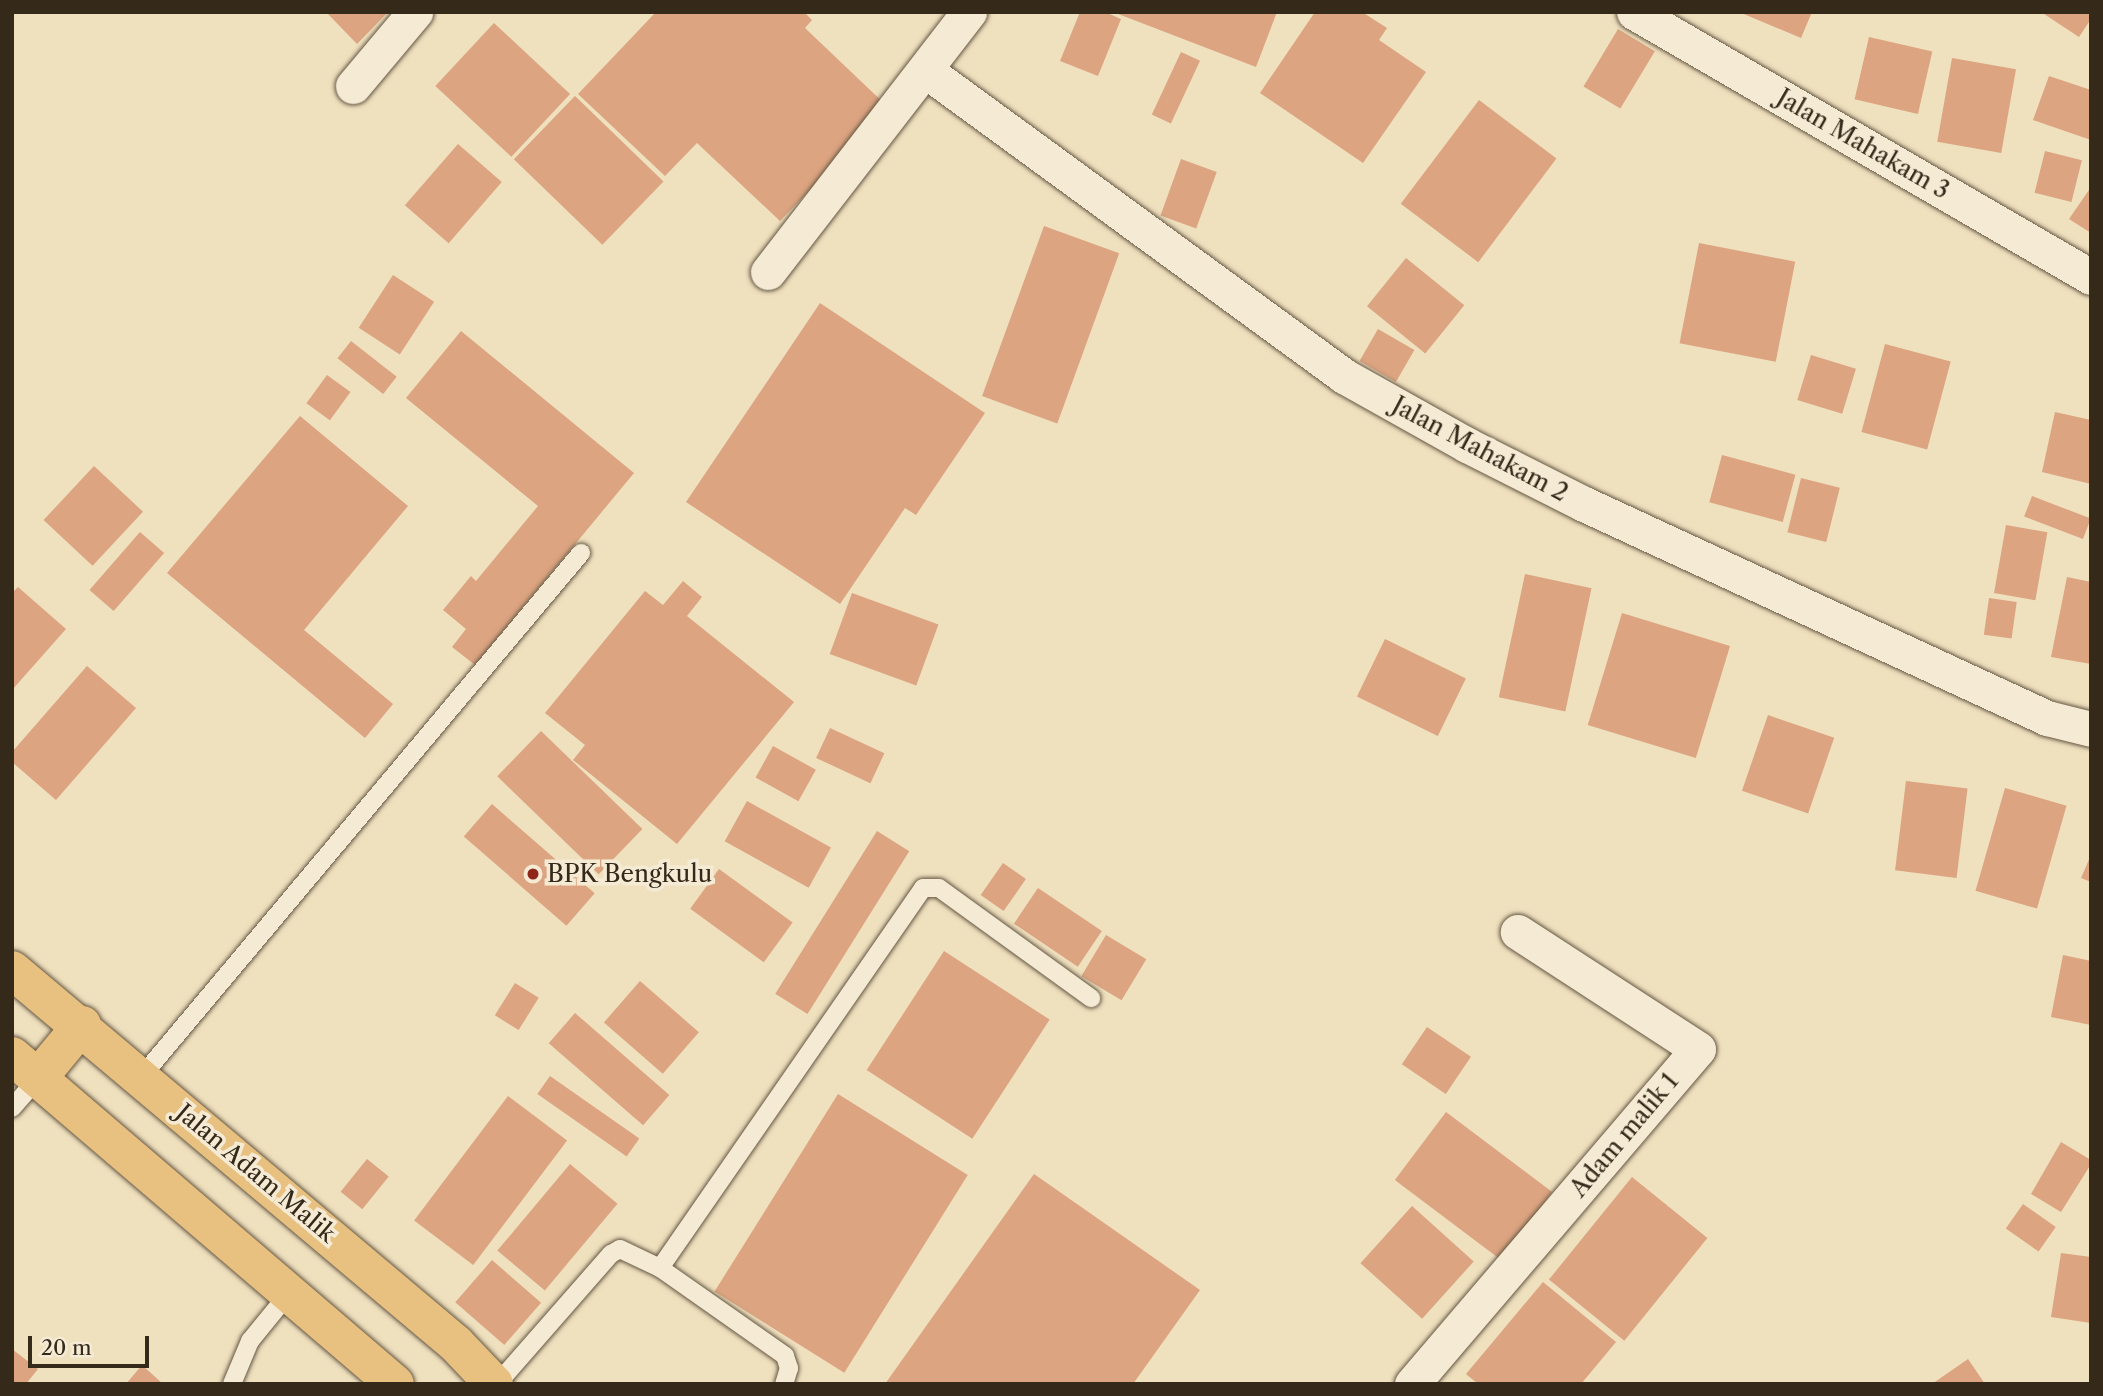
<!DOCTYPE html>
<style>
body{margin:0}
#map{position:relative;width:2103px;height:1396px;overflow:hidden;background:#efe0be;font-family:"Libre Caslon Text",serif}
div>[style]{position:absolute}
.building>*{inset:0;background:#dca481;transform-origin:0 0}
.roads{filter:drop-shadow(0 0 2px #645743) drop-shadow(0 0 2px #645743)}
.service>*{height:18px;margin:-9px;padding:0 9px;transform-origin:9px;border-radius:9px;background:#f5ebd5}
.minor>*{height:35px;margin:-17.5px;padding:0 17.5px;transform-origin:17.5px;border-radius:17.5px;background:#f5ebd5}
.primary>*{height:38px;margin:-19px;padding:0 19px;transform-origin:19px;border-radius:19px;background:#e8c07f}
.dots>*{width:19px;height:19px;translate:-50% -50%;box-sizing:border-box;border:4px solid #f5ebd5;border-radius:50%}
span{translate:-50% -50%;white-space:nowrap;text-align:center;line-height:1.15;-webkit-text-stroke:7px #f5ebd5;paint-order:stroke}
.street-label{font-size:24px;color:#35291a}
.poi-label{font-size:24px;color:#35291a}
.left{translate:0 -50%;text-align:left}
.frame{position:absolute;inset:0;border:14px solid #35291a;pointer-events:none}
.scale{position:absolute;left:28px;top:1336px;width:121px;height:32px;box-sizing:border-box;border:4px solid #35291a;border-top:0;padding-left:9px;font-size:21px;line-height:24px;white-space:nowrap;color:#35291a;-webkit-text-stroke:5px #f5ebd5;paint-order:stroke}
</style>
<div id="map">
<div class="building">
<i style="clip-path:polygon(326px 12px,388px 12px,357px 44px)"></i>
<i style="clip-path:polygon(656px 12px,804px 12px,812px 20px,805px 28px,889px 108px,780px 221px,697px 143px,665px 176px,578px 94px)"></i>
<i style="clip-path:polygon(1080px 12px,1105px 12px,1121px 19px,1098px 76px,1060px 61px)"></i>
<i style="clip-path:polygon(1113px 12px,1277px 12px,1256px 67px)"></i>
<i style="clip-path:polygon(1315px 12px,1362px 12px,1387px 28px,1379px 40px,1426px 72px,1363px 163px,1260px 93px)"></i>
<i style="clip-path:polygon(1739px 12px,1812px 12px,1801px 38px)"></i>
<i style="clip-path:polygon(2041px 12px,2091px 12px,2091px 19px,2079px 37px)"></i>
<i style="left:494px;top:23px;width:104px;height:86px;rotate:43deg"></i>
<i style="left:1618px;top:29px;width:43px;height:67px;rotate:31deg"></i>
<i style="left:1869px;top:37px;width:65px;height:64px;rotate:13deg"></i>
<i style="left:1181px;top:52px;width:21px;height:69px;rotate:25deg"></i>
<i style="left:1952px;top:58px;width:65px;height:85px;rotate:10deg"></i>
<i style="clip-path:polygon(2049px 76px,2091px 90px,2091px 140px,2033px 120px)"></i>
<i style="left:575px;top:96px;width:123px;height:88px;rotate:44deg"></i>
<i style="left:1479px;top:100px;width:97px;height:130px;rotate:37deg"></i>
<i style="left:458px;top:144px;width:58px;height:81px;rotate:41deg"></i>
<i style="left:2045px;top:151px;width:38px;height:43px;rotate:14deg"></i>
<i style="left:1181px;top:159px;width:38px;height:60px;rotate:20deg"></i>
<i style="clip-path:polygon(2091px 187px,2091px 233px,2069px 219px)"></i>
<i style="left:1044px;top:226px;width:80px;height:181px;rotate:20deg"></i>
<i style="left:1699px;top:243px;width:98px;height:102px;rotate:11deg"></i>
<i style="left:1406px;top:258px;width:75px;height:62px;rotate:39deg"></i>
<i style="left:393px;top:275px;width:49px;height:63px;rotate:33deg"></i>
<i style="clip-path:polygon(820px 303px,985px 413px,916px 515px,905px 508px,840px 604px,686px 502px)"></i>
<i style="left:1378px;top:329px;width:42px;height:37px;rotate:30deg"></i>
<i style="clip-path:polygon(461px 331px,634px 473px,475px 665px,452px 647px,466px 629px,443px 610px,471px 576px,476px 581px,538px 506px,406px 398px)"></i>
<i style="left:351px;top:341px;width:58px;height:22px;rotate:38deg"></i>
<i style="left:1885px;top:344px;width:68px;height:91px;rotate:15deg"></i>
<i style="left:1811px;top:355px;width:47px;height:47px;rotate:17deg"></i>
<i style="left:327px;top:375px;width:29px;height:35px;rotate:36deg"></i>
<i style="clip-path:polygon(2055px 412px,2091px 420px,2091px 484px,2042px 472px)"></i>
<i style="clip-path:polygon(300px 416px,408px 506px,304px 630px,393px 704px,365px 738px,167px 573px)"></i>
<i style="left:1722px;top:455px;width:76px;height:49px;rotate:15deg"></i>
<i style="left:94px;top:466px;width:67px;height:74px;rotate:43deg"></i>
<i style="left:1801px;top:478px;width:40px;height:56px;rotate:14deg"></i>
<i style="left:2032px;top:496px;width:63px;height:22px;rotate:21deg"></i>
<i style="left:2006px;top:525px;width:42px;height:69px;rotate:10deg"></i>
<i style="left:140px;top:532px;width:32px;height:77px;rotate:41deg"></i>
<i style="left:1525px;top:574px;width:68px;height:126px;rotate:12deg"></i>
<i style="clip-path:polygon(2067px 577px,2091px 582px,2091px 664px,2051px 657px)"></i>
<i style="clip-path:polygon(683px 581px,702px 597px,687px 616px,794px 702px,677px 844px,573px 760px,585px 745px,545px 713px,645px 591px,663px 605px)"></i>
<i style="clip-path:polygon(18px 587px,66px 629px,12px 690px,12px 593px)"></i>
<i style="left:852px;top:593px;width:92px;height:65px;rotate:20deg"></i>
<i style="left:1989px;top:598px;width:28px;height:37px;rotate:8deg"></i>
<i style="left:1622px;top:613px;width:113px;height:117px;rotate:17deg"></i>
<i style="left:1385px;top:639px;width:90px;height:64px;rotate:26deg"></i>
<i style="clip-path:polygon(87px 666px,136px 708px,56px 800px,12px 762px,12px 752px)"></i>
<i style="left:1768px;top:715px;width:70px;height:80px;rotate:19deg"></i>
<i style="left:830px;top:728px;width:60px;height:33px;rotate:25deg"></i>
<i style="left:541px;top:731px;width:141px;height:63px;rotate:44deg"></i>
<i style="left:773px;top:746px;width:49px;height:36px;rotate:29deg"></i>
<i style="left:1906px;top:781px;width:62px;height:90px;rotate:7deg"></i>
<i style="left:2005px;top:788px;width:64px;height:107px;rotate:16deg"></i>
<i style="left:747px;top:801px;width:96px;height:46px;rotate:29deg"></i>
<i style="left:492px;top:804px;width:136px;height:43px;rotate:41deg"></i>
<i style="left:877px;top:831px;width:38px;height:192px;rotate:32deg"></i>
<i style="clip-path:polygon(2091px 855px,2091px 882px,2081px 878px)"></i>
<i style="left:1003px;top:863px;width:28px;height:39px;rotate:35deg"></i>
<i style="left:719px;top:869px;width:91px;height:49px;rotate:36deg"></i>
<i style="left:1038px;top:888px;width:77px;height:43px;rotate:34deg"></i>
<i style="left:1106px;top:935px;width:47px;height:48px;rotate:31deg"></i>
<i style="left:944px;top:951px;width:126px;height:142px;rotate:33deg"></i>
<i style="clip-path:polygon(2063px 955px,2091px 961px,2091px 1025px,2051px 1017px)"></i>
<i style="left:640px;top:981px;width:78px;height:55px;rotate:41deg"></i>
<i style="left:515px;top:983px;width:28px;height:38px;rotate:32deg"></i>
<i style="left:575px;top:1013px;width:125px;height:40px;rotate:41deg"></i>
<i style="left:1427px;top:1027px;width:53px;height:45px;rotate:34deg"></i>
<i style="left:550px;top:1076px;width:109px;height:22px;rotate:35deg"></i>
<i style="left:838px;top:1094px;width:153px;height:233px;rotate:32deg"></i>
<i style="left:508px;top:1096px;width:74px;height:156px;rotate:37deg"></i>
<i style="left:1446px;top:1112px;width:133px;height:85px;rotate:37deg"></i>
<i style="clip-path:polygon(2061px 1142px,2091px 1160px,2091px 1164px,2061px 1212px,2031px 1194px)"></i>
<i style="left:367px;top:1159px;width:28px;height:42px;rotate:39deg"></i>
<i style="left:570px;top:1164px;width:62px;height:113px;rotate:40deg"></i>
<i style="clip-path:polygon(1034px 1174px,1200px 1290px,1133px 1384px,885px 1384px)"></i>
<i style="left:1632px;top:1177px;width:97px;height:132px;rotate:39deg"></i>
<i style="left:2023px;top:1204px;width:40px;height:30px;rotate:35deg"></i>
<i style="left:1412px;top:1206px;width:83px;height:77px;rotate:42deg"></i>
<i style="clip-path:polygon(2061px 1253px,2091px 1257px,2091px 1323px,2051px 1317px)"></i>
<i style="left:492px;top:1260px;width:65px;height:56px;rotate:41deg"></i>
<i style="clip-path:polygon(1543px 1282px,1616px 1342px,1581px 1384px,1478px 1384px,1466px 1374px)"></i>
<i style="clip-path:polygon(12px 1349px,38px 1369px,26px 1384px,12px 1384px)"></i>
<i style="clip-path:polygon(1968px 1359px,1985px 1384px,1932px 1384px)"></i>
<i style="clip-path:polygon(142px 1365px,163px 1384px,126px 1384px)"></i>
</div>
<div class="roads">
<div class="service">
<i style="left:142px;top:1076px;width:683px;rotate:-49.99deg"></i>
<i style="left:12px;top:1108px;width:40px;rotate:-49deg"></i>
<i style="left:660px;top:1268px;width:462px;rotate:-55.3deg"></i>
<i style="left:923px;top:888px;width:16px"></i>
<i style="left:939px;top:888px;width:188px;rotate:35.9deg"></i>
<i style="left:232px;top:1384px;width:47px;rotate:-67.3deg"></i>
<i style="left:250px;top:1341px;width:63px;rotate:-50.8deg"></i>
<i style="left:497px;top:1384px;width:173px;rotate:-48.8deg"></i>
<i style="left:611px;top:1254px;width:10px;rotate:-29deg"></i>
<i style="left:620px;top:1249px;width:44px;rotate:25.4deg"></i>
<i style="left:660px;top:1268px;width:153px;rotate:35.1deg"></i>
<i style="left:785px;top:1356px;width:13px;rotate:72deg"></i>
<i style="left:789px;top:1368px;width:17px;rotate:107deg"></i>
</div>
<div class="minor">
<i style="left:1634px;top:12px;width:528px;rotate:30.11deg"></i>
<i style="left:925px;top:70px;width:519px;rotate:36.14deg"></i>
<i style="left:1344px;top:376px;width:141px;rotate:29.3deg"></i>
<i style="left:1467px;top:445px;width:131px;rotate:26.8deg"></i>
<i style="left:1584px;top:504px;width:510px;rotate:24.81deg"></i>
<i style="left:2047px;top:718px;width:45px;rotate:14deg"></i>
<i style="left:353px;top:86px;width:97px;rotate:-50deg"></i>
<i style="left:768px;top:272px;width:329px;rotate:-52.3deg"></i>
<i style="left:1412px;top:1384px;width:440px;rotate:-49.5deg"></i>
<i style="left:1698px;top:1049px;width:215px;rotate:-147deg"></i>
</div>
<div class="primary">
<i style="left:12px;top:970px;width:581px;rotate:40.11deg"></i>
<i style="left:456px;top:1344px;width:55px;rotate:46.5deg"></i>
<i style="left:12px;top:1056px;width:504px;rotate:40.58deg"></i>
<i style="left:38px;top:1078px;width:69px;rotate:-50.3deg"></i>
</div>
</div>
<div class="dots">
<i style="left:533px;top:874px;background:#8f2418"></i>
</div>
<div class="street-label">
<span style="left:1863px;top:144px;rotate:30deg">Jalan Mahakam 3</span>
<span style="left:1480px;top:449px;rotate:28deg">Jalan Mahakam 2</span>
<span style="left:1624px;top:1135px;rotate:-50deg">Adam malik 1</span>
<span style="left:256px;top:1173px;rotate:40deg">Jalan Adam Malik</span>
</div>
<div class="poi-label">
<span class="left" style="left:547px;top:874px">BPK Bengkulu</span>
</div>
<div class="frame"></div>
<div class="scale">20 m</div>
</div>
